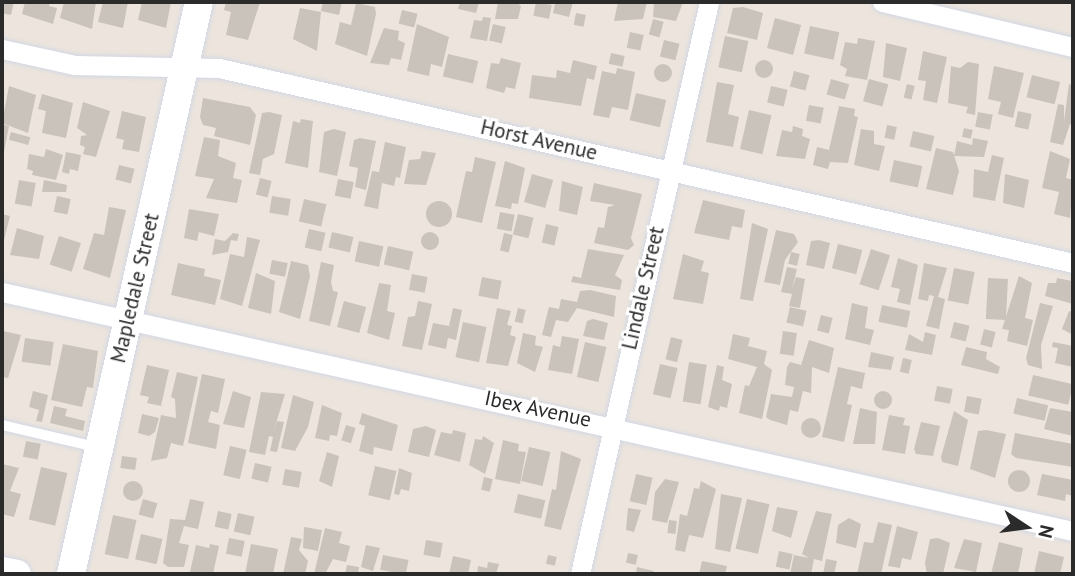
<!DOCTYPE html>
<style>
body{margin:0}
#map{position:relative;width:1075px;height:576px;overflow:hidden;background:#ede5dd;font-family:"PT Sans",sans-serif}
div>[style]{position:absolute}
.building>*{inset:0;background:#c9c3bb;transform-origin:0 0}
.round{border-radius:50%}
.roads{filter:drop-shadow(0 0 2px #d2d7e4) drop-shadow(0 0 2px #d2d7e4)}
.lane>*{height:10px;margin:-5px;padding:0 5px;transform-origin:5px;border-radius:5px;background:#fff}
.street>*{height:19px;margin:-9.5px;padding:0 9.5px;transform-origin:9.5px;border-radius:9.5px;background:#fff}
.secondary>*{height:28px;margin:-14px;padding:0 14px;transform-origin:14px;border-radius:14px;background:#fff}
span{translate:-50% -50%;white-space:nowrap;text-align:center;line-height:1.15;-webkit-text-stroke:6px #fff;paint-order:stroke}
.street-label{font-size:21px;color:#2b2b2b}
.frame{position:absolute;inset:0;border:4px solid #2b2b2b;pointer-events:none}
.north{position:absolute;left:991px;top:492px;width:70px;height:70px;-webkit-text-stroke:5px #fff;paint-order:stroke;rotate:103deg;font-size:19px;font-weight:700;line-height:28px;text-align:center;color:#2b2b2b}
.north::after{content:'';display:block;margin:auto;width:24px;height:32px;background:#2b2b2b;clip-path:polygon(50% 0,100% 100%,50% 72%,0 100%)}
</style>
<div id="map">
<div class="building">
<i style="clip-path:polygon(2px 2px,14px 2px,11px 15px,2px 13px)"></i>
<i style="clip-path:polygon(25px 2px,50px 2px,49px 6px,57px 8px,53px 24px,22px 14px)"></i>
<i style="clip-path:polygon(64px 2px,96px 2px,92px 29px,60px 18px)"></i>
<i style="clip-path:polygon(103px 2px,128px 2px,123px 28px,98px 22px)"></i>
<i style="clip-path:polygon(142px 2px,171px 2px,166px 28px,138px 20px)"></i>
<i style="clip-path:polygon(226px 2px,260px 2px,248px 40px,226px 35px,231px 12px,224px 10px)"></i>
<i style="clip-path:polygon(323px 2px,342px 2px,339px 15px,321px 11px)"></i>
<i style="clip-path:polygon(460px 2px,479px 2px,476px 13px,458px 9px)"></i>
<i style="clip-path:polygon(498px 2px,516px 2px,521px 6px,518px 19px,495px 19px)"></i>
<i style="left:536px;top:2px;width:16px;height:14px;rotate:11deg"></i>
<i style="clip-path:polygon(573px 2px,569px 17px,553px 13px,555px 4px,549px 3px)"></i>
<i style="clip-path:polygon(618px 2px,647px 2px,643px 19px,614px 21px)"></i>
<i style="clip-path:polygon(654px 2px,656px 3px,683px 2px,676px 21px,653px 17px)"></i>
<i style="clip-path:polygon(356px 3px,375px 7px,376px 14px,367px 56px,335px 44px,340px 22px,351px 25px)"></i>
<i style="clip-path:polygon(743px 7px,763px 13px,757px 40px,727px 33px,733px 8px)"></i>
<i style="clip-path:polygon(300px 8px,321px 12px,317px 51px,293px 39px)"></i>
<i style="left:402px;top:10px;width:16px;height:14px;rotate:14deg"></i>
<i style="left:576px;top:13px;width:10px;height:12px;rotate:11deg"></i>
<i style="clip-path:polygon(483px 17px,491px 18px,487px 41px,470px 38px,474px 20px,482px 21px)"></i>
<i style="left:775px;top:18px;width:27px;height:31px;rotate:15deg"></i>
<i style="left:653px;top:19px;width:11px;height:16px;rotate:15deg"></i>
<i style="clip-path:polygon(417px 24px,449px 37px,442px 67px,431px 64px,429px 76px,407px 71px)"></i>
<i style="left:493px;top:24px;width:13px;height:17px;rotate:13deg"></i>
<i style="left:810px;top:26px;width:30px;height:28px;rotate:12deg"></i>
<i style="clip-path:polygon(384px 28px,399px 31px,398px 40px,405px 43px,401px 60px,391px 58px,389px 65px,370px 63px)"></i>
<i style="left:630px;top:32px;width:14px;height:16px;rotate:12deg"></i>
<i style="left:725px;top:36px;width:24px;height:32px;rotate:12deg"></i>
<i style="clip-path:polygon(858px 38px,875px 41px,867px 80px,845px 76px,847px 69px,840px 65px,845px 42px,857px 44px)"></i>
<i style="left:664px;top:40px;width:16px;height:17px;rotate:14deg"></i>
<i style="clip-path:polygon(886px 43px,907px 48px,900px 81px,883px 77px)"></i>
<i style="clip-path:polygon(923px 51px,947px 57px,937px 103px,923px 100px,926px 81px,918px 80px)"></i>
<i style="left:611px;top:53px;width:14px;height:11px;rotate:12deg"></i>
<i style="left:448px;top:54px;width:31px;height:23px;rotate:13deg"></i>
<i style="clip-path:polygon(501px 58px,521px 63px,515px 89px,506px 87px,504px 93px,486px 88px,491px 63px,499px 64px)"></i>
<i class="round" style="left:755px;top:60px;width:18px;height:18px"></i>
<i style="clip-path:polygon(573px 60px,597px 66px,594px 80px,587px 78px,581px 106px,529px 98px,532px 75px,556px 78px,557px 70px,570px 73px)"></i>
<i style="clip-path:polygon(968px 62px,979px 64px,975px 115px,966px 113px,968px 107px,948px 103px,951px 66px,960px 68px)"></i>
<i class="round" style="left:654px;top:64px;width:18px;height:18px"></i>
<i style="clip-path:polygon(994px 66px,1024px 73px,1013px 118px,998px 114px,1001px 102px,988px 99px)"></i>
<i style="clip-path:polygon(617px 68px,635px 72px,628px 110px,612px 107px,609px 118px,593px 115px,602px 71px,616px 74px)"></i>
<i style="left:794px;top:71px;width:16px;height:16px;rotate:15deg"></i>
<i style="left:1032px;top:75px;width:29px;height:23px;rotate:14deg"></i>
<i style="left:831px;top:79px;width:19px;height:16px;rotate:16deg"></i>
<i style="left:869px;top:79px;width:20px;height:23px;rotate:15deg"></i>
<i style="clip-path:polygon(717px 82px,734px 85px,728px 114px,739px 117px,733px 147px,706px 142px)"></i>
<i style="left:907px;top:84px;width:8px;height:14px;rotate:14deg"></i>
<i style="clip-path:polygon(1069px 84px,1073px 85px,1073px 125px,1070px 124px,1063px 145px,1050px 142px,1058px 104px,1064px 105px,1064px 121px)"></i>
<i style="clip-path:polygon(9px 86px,36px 95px,28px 133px,2px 123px)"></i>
<i style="left:771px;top:86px;width:17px;height:17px;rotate:13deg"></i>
<i style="left:636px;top:93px;width:31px;height:28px;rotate:13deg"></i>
<i style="clip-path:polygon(42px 94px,73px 103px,66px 138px,42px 133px,46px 111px,38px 109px)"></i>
<i style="clip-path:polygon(203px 98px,250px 107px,256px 115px,250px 145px,214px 136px,216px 128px,203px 125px,200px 117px)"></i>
<i style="clip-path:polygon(83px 102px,110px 111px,96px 157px,83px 154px,85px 147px,80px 145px,81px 136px,87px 135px,77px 128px)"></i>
<i style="left:809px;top:105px;width:15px;height:16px;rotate:11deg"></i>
<i style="clip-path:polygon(839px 106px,855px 109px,854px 116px,858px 117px,848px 163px,830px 162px,828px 169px,813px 165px,817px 147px,829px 150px)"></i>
<i style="left:749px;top:110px;width:23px;height:40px;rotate:13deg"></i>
<i style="clip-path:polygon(122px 111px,146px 117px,139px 152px,122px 149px,124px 140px,116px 138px)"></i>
<i style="left:1018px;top:111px;width:14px;height:16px;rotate:12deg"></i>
<i style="clip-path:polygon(269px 112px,282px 115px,274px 154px,263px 159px,260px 175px,249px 173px,262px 113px)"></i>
<i style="left:978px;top:112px;width:15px;height:15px;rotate:11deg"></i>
<i style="clip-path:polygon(301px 119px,313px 121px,308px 168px,285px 163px,293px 121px,300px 123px)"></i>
<i style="clip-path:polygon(2px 124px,9px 126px,3px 157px,2px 156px)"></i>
<i style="left:887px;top:125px;width:10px;height:13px;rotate:11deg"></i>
<i style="clip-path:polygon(793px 126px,803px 129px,802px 136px,810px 139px,805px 159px,776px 156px,782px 130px,792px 132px)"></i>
<i style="left:964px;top:128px;width:9px;height:9px;rotate:13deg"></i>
<i style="clip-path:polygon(334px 129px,346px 132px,337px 176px,319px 172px,324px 132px)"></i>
<i style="clip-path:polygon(861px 129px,874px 131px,874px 144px,885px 146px,879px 171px,854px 165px)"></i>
<i style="left:913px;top:131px;width:22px;height:16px;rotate:13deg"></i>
<i style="left:11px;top:132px;width:20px;height:8px;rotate:15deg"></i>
<i style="clip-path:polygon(204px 137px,220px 140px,218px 156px,236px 163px,233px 178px,242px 180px,237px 203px,206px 198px,214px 179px,195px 176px)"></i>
<i style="clip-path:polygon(360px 138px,376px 141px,366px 190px,355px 187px,358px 168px,349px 166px,354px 140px)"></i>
<i style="clip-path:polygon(973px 138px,988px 141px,984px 157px,954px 156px,957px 141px,972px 145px)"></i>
<i style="clip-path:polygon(385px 142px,406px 147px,400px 178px,396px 177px,394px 186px,382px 183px,378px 209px,364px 206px,372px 171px,379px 172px)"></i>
<i style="clip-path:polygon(936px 148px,953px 152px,959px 171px,953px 195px,926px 189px)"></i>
<i style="clip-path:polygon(46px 149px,63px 155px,56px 180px,32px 175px,33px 171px,27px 169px,29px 154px,44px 157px)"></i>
<i style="clip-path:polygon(422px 151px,436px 153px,426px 185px,404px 184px,409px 160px,420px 159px)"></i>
<i style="clip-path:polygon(1050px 151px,1070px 159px,1066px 178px,1073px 180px,1070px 218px,1054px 214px,1059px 192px,1042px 188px)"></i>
<i style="clip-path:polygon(66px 152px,81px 155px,78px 171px,70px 169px,69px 174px,62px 172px)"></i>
<i style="clip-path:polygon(992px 155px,1004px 158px,995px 201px,973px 197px,974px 169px,988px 172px)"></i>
<i style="clip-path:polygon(475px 157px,496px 162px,482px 223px,456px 217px,466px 171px,472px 172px)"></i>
<i style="left:894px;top:160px;width:29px;height:22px;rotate:12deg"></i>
<i style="clip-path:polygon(505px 161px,525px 168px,518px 204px,512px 203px,511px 209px,495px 206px)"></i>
<i style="left:119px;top:165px;width:16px;height:15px;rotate:14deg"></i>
<i style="left:532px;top:174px;width:22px;height:29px;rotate:16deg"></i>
<i style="clip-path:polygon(1005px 174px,1029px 180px,1024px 208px,1003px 203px)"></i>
<i style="left:260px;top:178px;width:12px;height:17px;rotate:14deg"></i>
<i style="left:338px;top:179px;width:16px;height:17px;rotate:11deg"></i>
<i style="left:19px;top:180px;width:17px;height:24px;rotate:10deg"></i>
<i style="clip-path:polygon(44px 180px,67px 185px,66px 192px,42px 192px)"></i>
<i style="clip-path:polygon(562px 181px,583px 187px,577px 215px,559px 211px)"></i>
<i style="clip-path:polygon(594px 183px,642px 194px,631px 238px,634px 245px,628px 250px,594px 243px,598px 227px,604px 228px,608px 207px,615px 205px,590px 201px)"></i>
<i style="left:57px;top:196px;width:14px;height:16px;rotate:12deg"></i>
<i style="left:272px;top:196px;width:19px;height:17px;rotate:9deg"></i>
<i style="left:304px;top:199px;width:23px;height:23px;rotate:13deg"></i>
<i style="clip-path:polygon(703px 200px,745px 210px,742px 228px,732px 226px,729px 240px,694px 233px)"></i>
<i class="round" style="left:426px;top:201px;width:26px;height:26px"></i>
<i style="clip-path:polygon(109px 207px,126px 210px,110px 278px,83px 269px,94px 233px,104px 235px)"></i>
<i style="clip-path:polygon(189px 209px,219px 214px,214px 236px,199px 232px,197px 241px,184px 238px)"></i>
<i style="left:500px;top:212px;width:15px;height:17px;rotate:11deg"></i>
<i style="clip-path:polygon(2px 214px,10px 216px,3px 244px,2px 244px)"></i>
<i style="left:518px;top:214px;width:16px;height:21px;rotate:14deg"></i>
<i style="clip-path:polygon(752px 223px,768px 229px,753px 301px,740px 299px)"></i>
<i style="left:546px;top:224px;width:13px;height:19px;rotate:13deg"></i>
<i style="clip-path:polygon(17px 228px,44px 236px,39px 259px,10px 255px)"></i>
<i style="left:309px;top:229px;width:17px;height:19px;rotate:13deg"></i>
<i style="clip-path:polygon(776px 230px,794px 234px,798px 242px,785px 260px,780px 285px,764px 282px)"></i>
<i class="round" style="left:421px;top:232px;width:18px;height:18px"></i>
<i style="left:332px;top:232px;width:22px;height:16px;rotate:13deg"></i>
<i style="clip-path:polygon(233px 233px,239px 234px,237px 241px,231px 240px,228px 252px,212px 255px,215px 239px,225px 241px)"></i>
<i style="left:504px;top:233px;width:9px;height:18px;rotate:13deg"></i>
<i style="left:59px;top:236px;width:23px;height:30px;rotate:18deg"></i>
<i style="clip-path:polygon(247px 237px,260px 240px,242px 306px,220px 299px,230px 254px,244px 257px)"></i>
<i style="clip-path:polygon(819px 240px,830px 243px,824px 269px,806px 265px,811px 241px)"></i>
<i style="left:359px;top:241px;width:25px;height:21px;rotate:12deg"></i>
<i style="left:838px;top:244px;width:25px;height:25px;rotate:14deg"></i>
<i style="left:388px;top:246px;width:26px;height:19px;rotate:13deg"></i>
<i style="clip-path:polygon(588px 249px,624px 255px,615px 275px,622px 280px,620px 290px,571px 282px,573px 276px,581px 278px)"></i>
<i style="left:871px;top:249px;width:20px;height:37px;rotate:18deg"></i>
<i style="left:791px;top:252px;width:9px;height:12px;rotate:13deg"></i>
<i style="clip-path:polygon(683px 254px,704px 261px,701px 271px,709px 273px,703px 304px,673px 299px)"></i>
<i style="clip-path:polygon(898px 258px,918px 265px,910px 305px,897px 302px,900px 289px,891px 287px)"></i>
<i style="left:272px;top:260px;width:16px;height:14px;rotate:11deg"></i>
<i style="clip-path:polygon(291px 261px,308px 265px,310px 276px,300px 319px,279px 312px)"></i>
<i style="clip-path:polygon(321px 262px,334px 265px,331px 282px,333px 291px,338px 292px,330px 326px,309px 321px)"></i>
<i style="clip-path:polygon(178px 263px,205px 269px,204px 276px,221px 280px,215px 305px,171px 295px)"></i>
<i style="clip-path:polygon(924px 263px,947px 268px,938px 297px,945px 299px,939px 329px,926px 326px,934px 296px,929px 295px,928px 301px,918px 299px)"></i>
<i style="clip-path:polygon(787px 267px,797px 269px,792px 289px,796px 277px,805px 279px,800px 308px,789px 306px,792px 294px,781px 292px)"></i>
<i style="left:954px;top:268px;width:21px;height:33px;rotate:11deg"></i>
<i style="clip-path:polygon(256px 273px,275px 281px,271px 314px,248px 308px)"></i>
<i style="left:412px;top:274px;width:16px;height:16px;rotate:11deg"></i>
<i style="clip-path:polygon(1019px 276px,1032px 283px,1025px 318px,1033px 320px,1027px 346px,1007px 341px,1009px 330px,1002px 329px)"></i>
<i style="left:482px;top:277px;width:20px;height:19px;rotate:11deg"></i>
<i style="left:988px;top:278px;width:20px;height:41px;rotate:3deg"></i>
<i style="clip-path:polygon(1057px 278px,1072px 281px,1073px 304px,1045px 296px,1048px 283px,1056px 283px)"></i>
<i style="clip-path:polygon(379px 283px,391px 285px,387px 311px,395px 313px,389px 340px,367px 333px)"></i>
<i style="clip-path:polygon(590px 290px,616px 296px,614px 317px,577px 308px,568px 322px,556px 320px,551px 337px,542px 335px,549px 307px,559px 309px,561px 299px,577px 302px,580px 291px)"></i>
<i style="left:344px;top:301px;width:23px;height:27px;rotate:15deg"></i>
<i style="clip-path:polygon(418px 301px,432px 304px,422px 350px,402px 346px,408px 317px,415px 316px)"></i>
<i style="clip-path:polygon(852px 303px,868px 307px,865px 328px,874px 330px,870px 345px,845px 339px)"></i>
<i style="clip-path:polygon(1040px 303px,1053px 306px,1041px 345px,1042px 369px,1028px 365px,1026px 358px)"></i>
<i style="left:882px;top:305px;width:29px;height:17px;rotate:12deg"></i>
<i style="left:790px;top:307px;width:17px;height:16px;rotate:13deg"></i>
<i style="clip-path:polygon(453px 308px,462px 310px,456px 340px,448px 338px,446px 349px,428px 345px,433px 323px,449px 326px)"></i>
<i style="clip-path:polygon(497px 308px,511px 311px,507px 325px,512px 326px,510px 335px,516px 337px,508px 366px,486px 363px)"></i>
<i style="left:518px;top:308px;width:8px;height:14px;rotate:14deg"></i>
<i style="clip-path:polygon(1069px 311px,1073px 312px,1073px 335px,1062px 329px)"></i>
<i style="left:821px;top:315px;width:12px;height:16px;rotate:14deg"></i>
<i style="clip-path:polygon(593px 319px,608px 323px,604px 340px,583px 336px,587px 321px)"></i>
<i style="left:463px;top:322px;width:24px;height:36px;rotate:12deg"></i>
<i style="left:954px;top:322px;width:16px;height:16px;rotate:14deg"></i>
<i style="left:984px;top:329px;width:12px;height:16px;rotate:14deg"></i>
<i style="clip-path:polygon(3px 331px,21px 335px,8px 378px,2px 377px)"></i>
<i style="left:783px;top:331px;width:14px;height:23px;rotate:8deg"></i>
<i style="clip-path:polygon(925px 332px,936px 335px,932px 355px,905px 350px,909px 334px,923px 342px)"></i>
<i style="clip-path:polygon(523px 333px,536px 336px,535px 345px,543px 347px,535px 372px,517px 363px)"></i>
<i style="clip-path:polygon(733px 334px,750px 338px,748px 346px,767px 351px,764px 364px,772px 370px,762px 419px,739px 413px,745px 385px,749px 386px,757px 367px,728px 359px)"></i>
<i style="clip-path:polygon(562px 336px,579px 339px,572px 374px,548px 370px,553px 345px,560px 347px)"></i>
<i style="left:671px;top:337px;width:12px;height:23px;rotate:14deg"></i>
<i style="left:25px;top:338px;width:29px;height:24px;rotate:8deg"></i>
<i style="clip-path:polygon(809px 340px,834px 348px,829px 373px,812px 367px,811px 393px,803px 391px,798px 412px,790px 410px,787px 425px,770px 420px,766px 417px,771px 394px,792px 397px,794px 387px,785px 385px,787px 367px,790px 362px,801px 365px)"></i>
<i style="left:585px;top:342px;width:22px;height:36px;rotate:13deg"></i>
<i style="clip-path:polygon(1053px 342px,1073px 346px,1073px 367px,1055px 363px,1058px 348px,1052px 347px)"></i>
<i style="clip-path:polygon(63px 344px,98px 351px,93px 388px,87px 387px,82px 407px,51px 400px)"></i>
<i style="clip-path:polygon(966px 347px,987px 352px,986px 359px,1000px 367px,998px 374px,961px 365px)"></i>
<i style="clip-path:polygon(871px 352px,894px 357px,891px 370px,868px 367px)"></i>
<i style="left:903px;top:358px;width:9px;height:14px;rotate:13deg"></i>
<i style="left:689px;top:362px;width:18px;height:40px;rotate:9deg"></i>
<i style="left:660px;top:364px;width:18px;height:31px;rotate:13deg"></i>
<i style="clip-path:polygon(147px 365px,169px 370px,161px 406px,147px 403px,149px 397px,140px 395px)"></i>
<i style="clip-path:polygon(717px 365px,724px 367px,722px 380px,732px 384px,727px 408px,720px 406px,719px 411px,708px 407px)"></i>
<i style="clip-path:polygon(838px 367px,865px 373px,862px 389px,851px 386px,847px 404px,852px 405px,844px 442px,822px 437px)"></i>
<i style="clip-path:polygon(177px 372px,198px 377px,183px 446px,171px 443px,167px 458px,151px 461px,161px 415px,176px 418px,175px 399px,171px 397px)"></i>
<i style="clip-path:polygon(202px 374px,225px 379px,218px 413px,211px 411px,208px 422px,220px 425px,216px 449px,188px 443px)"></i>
<i style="left:1033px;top:375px;width:41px;height:21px;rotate:13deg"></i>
<i style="left:937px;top:386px;width:16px;height:15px;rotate:11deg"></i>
<i class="round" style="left:874px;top:391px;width:18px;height:18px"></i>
<i style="clip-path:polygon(33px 391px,48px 395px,42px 422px,36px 421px,39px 410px,29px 407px)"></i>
<i style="clip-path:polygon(233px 391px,251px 397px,244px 428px,223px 424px)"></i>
<i style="clip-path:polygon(261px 392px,285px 394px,273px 433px,277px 421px,284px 422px,277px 452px,270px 451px,273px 437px,269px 436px,265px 455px,249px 452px)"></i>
<i style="clip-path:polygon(293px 395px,314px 402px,308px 427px,295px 451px,281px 448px)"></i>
<i style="left:967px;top:396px;width:15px;height:16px;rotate:11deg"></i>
<i style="left:1017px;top:398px;width:32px;height:16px;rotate:13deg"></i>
<i style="clip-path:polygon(322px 405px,342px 413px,337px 436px,330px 435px,329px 441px,315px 438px)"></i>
<i style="clip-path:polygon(54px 406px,67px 409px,65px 416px,85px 421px,83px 431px,50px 423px)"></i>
<i style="clip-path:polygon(860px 408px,877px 412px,875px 444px,853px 444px)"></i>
<i style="clip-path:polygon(1050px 408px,1073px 412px,1073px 436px,1044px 429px)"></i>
<i style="clip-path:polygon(954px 411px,968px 420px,958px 466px,942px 462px,941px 457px)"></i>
<i style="clip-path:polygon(362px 413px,398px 425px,392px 451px,374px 447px,373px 455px,359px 451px,365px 426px,359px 424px)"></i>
<i style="clip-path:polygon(142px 414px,159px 418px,155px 432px,149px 436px,138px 433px)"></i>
<i style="clip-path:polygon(889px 415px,905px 418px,903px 425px,910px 426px,905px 454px,882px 450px)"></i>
<i class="round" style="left:801px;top:418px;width:20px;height:20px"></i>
<i style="clip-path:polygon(921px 422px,940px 426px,933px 456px,916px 454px,914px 449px)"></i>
<i style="left:346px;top:425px;width:10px;height:16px;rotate:17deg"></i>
<i style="clip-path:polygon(426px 426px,436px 430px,429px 457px,408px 452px,413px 429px)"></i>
<i style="clip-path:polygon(453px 430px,466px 433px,460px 462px,434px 455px,441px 432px,452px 434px)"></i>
<i style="clip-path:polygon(986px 430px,1006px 434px,995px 478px,970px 469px,978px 431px)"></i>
<i style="clip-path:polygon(1015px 433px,1073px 444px,1073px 467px,1016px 458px,1011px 454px)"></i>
<i style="clip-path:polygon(483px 436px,494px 443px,485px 474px,469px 465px,475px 439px,482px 440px)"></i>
<i style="clip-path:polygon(503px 440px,519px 444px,518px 451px,526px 452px,520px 484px,495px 479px)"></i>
<i style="left:26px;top:441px;width:15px;height:16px;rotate:11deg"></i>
<i style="left:230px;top:446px;width:17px;height:30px;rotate:13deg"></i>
<i style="left:529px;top:447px;width:22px;height:35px;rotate:13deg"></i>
<i style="clip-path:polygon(561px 451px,581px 459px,561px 530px,544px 526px,552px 489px,556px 490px)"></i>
<i style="clip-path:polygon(327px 452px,339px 456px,332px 487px,319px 481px)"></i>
<i style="left:122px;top:456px;width:15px;height:12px;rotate:8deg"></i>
<i style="left:255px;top:463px;width:17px;height:16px;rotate:13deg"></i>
<i style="clip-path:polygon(2px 464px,19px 468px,10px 491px,21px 494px,14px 517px,2px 514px)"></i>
<i style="left:375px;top:466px;width:22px;height:30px;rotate:13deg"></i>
<i style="left:41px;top:467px;width:27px;height:54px;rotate:13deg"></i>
<i style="clip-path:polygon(399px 468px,412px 473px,409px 491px,401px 489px,399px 495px,394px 494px)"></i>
<i style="left:285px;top:469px;width:17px;height:16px;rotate:10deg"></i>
<i class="round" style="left:1008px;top:470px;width:22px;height:22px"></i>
<i style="left:636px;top:474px;width:17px;height:28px;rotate:13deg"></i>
<i style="clip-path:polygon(1042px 474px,1073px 480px,1073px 496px,1066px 494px,1065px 501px,1037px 495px)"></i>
<i style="left:484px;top:477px;width:9px;height:13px;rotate:13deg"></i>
<i style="clip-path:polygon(665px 479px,679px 482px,667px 523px,652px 520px,655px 492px)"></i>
<i style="clip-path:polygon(701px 481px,716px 489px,703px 538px,689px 535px,685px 552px,675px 550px,680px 514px,687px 516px,694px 488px,699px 489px)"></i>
<i class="round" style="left:123px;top:481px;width:20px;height:20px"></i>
<i style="left:518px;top:494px;width:28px;height:19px;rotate:13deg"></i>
<i style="clip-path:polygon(721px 494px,742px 498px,730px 552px,715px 549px)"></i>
<i style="left:143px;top:499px;width:15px;height:16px;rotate:16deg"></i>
<i style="clip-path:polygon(190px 499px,204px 502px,198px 529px,184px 526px,179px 543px,189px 545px,184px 567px,168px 567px,163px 563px,170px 519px,185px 520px)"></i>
<i style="left:747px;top:499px;width:23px;height:51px;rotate:13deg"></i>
<i style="clip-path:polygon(777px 507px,798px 511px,791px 538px,772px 531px)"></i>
<i style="clip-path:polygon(628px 508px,641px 510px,634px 532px,626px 530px)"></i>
<i style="left:218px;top:511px;width:14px;height:16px;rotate:12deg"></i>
<i style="clip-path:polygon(816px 511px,832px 514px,822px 561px,814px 559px,811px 574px,790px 574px,794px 555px,809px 558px,802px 554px)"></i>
<i style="left:238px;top:513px;width:17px;height:19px;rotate:13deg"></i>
<i style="left:113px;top:515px;width:24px;height:40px;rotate:12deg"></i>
<i style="clip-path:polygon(849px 518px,861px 524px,856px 548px,836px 543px,838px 525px)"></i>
<i style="left:669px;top:520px;width:8px;height:13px;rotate:7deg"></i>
<i style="clip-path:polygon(878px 522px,892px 525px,881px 574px,857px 574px,864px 542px,873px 543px)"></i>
<i style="clip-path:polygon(897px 526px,918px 532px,911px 560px,902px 558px,900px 568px,888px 566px)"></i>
<i style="clip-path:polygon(304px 527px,322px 530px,318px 551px,303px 548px)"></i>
<i style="clip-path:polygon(325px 528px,342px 532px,339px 543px,350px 546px,346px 562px,333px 559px,325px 574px,314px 574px)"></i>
<i style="left:141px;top:534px;width:22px;height:26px;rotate:13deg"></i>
<i style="clip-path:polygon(291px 537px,302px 539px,299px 550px,308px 561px,305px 574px,283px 574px)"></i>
<i style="left:229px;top:538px;width:16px;height:16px;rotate:11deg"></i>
<i style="clip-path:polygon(938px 538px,950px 543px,943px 574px,927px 574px,925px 563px,930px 539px)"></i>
<i style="clip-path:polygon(964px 539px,982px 543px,976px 572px,954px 568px)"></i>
<i style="left:426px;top:540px;width:17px;height:15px;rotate:10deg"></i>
<i style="clip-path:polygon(999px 542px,1023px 548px,1018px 574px,991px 574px)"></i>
<i style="clip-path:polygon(210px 544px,219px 546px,213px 574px,190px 572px,196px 545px,209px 548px)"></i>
<i style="clip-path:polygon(251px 544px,278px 549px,273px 574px,245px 574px)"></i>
<i style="clip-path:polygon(366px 545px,380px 548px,373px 571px,361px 567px)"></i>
<i style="left:779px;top:551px;width:14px;height:16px;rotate:12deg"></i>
<i style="clip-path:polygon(1039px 551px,1064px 557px,1060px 574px,1034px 574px)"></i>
<i style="left:628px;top:553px;width:10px;height:10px;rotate:11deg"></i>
<i style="left:383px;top:555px;width:26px;height:15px;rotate:11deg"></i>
<i style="left:548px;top:555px;width:9px;height:9px;rotate:13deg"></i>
<i style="clip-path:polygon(453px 556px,471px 560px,468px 574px,449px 574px)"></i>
<i style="clip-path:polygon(826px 559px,837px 561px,834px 574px,823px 574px)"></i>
<i style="clip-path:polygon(702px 561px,727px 566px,725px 574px,699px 574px)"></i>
<i style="clip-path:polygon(488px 562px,499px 564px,496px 574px,477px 574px,478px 566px,487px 568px)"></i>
<i style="clip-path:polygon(347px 565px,359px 567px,358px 574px,345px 574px)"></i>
<i style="clip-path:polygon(637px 567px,654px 571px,653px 574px,636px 574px)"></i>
</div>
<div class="roads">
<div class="lane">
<i style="left:2px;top:425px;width:97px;rotate:13.2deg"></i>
</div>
<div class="street">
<i style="left:882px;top:2px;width:196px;rotate:13.3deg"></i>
<i style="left:2px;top:49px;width:75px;rotate:12.4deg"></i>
<i style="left:75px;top:65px;width:144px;rotate:1.2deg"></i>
<i style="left:219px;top:68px;width:876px;rotate:12.86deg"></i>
<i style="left:2px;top:292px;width:1097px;rotate:12.58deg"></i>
<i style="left:580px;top:574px;width:586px;rotate:-77.29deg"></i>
</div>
<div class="secondary">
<i style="left:2px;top:571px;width:15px;rotate:11deg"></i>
<i style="left:71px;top:574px;width:586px;rotate:-77.39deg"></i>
</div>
</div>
<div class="street-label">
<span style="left:539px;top:140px;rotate:13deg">Horst Avenue</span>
<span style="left:135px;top:288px;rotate:-77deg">Mapledale Street</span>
<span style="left:643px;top:288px;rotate:-77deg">Lindale Street</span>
<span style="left:538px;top:409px;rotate:12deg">Ibex Avenue</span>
</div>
<div class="frame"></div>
<div class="north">N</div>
</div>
